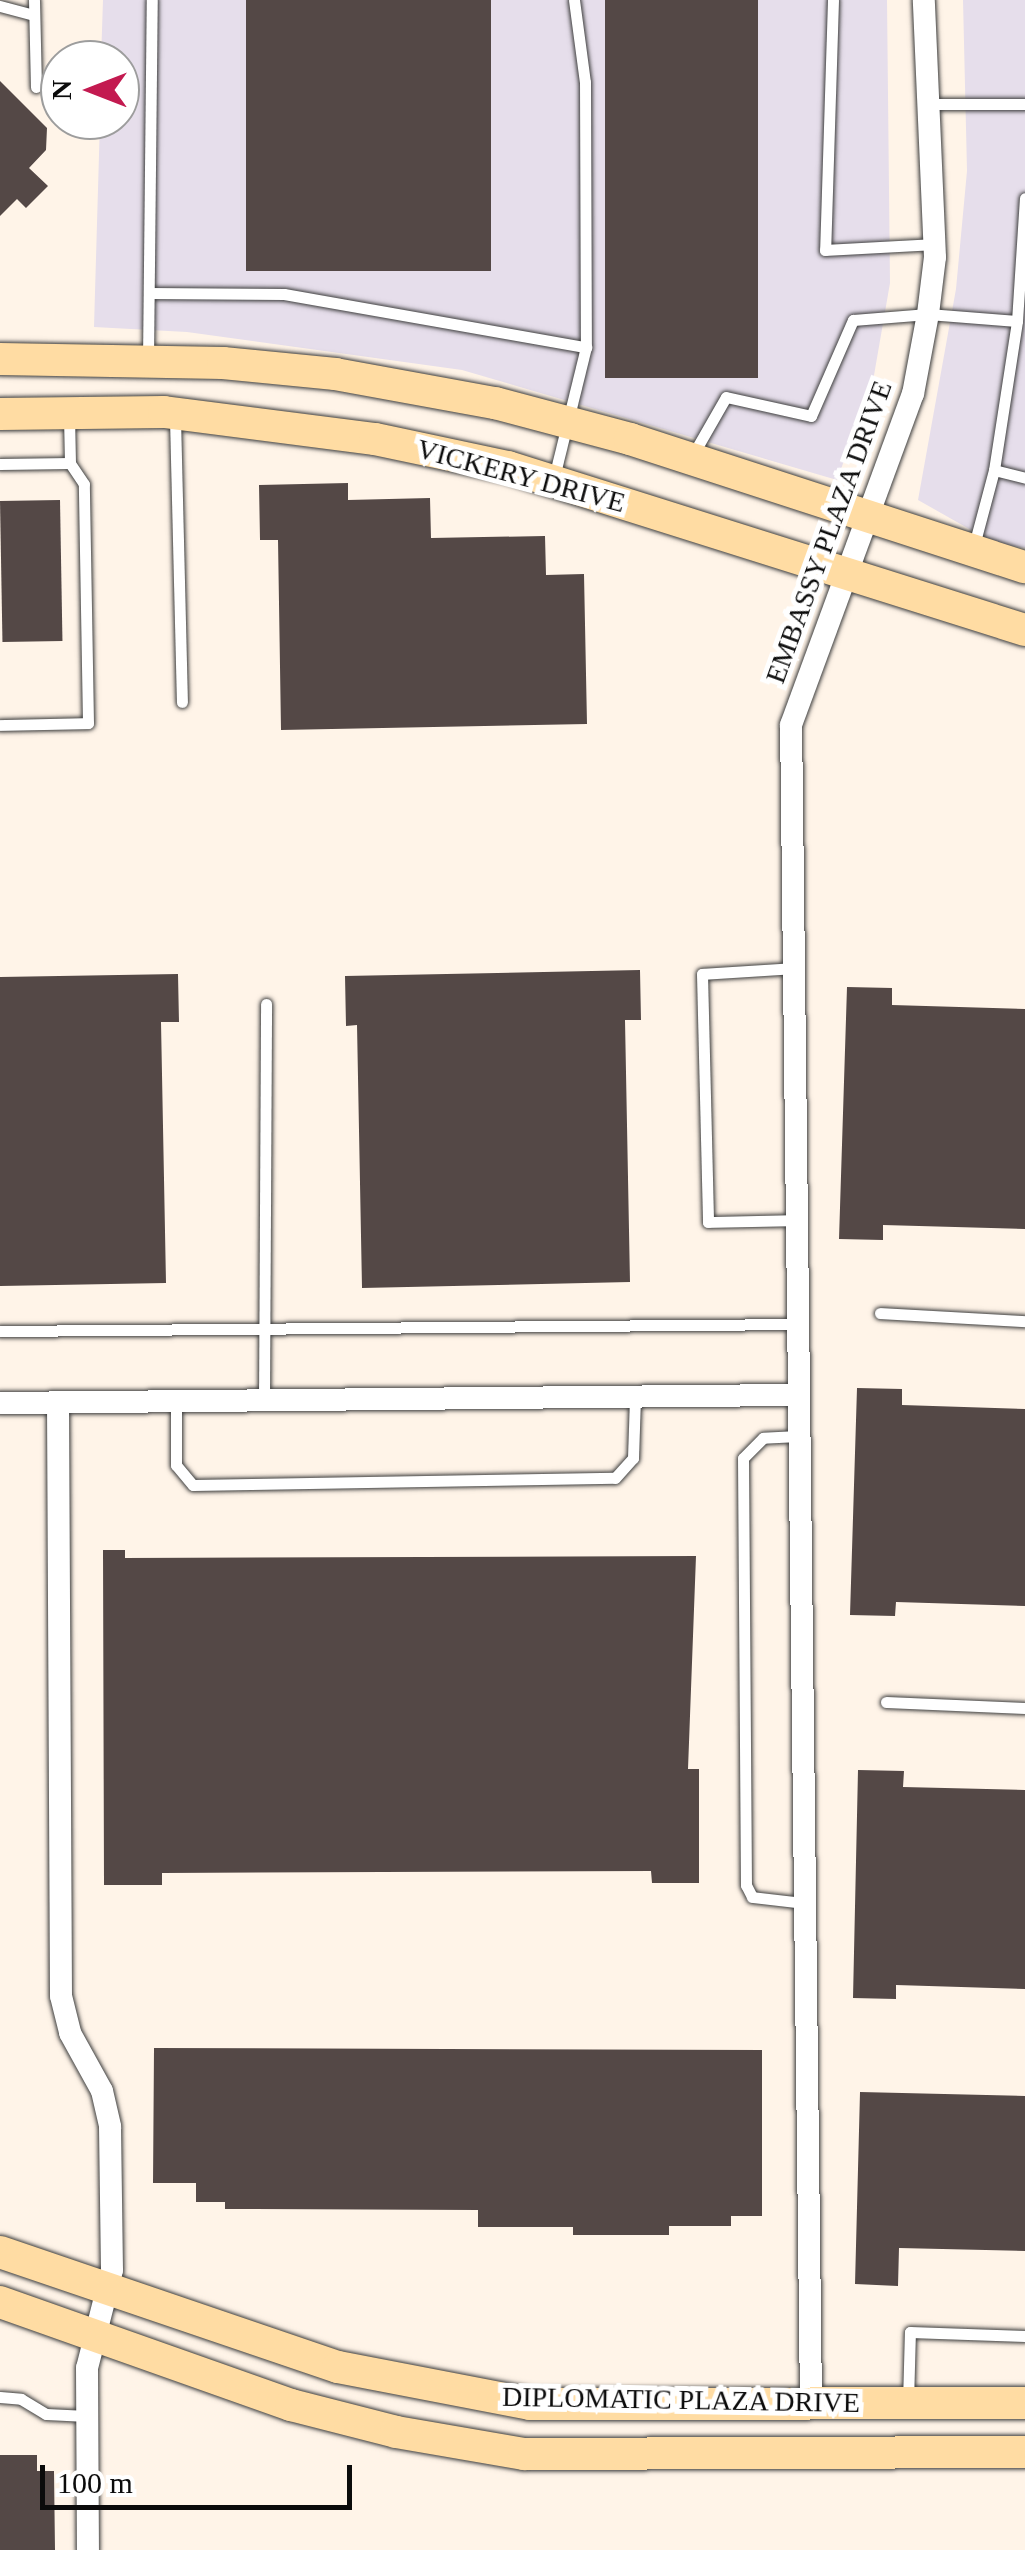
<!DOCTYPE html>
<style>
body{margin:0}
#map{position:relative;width:1025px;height:2550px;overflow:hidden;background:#fff4e8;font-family:Georgia,serif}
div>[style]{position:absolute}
.industrial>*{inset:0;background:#e6deeb}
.building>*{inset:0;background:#544846;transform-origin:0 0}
.roads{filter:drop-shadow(0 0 2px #3e3e3e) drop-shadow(0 0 2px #3e3e3e)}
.lane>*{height:11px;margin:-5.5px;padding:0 5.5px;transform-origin:5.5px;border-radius:5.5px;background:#fff}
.street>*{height:22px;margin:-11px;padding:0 11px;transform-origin:11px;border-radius:11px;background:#fff}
.secondary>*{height:32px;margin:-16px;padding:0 16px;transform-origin:16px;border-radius:16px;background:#ffdca3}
span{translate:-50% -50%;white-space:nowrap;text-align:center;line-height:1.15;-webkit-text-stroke:10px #fff;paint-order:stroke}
.street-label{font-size:28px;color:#0b0b0b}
.north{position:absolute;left:40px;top:40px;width:100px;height:100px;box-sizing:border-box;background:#fff;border:2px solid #9d9d9d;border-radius:50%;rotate:270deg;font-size:28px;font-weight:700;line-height:40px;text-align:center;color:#0b0b0b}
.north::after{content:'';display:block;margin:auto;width:35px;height:45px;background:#c31a50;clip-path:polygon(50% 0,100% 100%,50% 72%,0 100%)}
.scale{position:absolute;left:40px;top:2465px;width:312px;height:45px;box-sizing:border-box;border:5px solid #0b0b0b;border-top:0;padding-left:12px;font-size:30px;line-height:35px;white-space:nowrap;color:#0b0b0b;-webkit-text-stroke:8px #fff;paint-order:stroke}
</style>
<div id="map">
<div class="industrial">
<i style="clip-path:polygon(103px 0,887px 0,890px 283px,873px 381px,837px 480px,462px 370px,187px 332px,94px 327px,100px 120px,120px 120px,120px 60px,101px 60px)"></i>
<i style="clip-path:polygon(963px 0,1025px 0,1025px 548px,994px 543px,918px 500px,956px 289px,967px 171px)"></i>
</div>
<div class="building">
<i style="left:246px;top:0;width:245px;height:271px"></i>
<i style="left:605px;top:0;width:153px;height:378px"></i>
<i style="clip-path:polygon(0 81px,47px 128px,46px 150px,29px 168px,48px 186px,26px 208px,17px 199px,0 216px)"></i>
<i style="clip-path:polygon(348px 483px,348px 500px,430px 498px,431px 538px,545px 536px,546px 575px,584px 574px,587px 724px,281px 730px,278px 540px,260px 540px,259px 485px)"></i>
<i style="left:60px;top:500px;width:141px;height:60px;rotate:89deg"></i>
<i style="clip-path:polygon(640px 970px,641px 1020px,625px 1020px,630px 1282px,362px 1288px,357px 1025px,346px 1026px,345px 976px)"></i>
<i style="clip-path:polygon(178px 974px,179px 1022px,161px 1022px,166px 1283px,0 1286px,0 977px)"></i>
<i style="clip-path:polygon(847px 987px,892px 988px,892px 1005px,1025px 1009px,1025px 1229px,883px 1225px,883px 1240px,839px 1239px)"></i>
<i style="clip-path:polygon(857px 1388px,902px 1389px,902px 1405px,1025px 1409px,1025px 1606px,896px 1602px,895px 1616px,850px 1615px)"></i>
<i style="clip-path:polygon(103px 1550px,125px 1550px,125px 1558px,696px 1556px,688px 1769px,699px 1769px,699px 1883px,652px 1883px,651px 1871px,162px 1873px,162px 1885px,104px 1885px)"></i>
<i style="clip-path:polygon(858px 1770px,904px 1771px,903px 1787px,1025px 1790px,1025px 1989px,896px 1985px,896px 1999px,853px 1998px)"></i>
<i style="clip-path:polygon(154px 2048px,762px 2050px,762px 2216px,731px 2216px,731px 2226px,669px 2226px,669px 2235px,573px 2235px,573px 2227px,478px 2227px,478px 2210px,225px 2209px,225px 2202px,196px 2202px,196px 2183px,153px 2183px)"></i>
<i style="clip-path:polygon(860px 2092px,1025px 2096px,1025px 2251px,899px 2248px,898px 2286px,855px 2284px)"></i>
<i style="clip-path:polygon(0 2455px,37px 2455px,37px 2471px,54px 2471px,55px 2550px,0 2550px)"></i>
</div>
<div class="roads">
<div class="lane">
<i style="left:34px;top:0;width:87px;rotate:88.7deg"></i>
<i style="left:574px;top:0;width:83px;rotate:82.4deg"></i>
<i style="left:585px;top:82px;width:265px;rotate:89.8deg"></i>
<i style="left:833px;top:0;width:250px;rotate:91.8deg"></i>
<i style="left:825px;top:250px;width:110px;rotate:-3.1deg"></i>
<i style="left:0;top:6px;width:35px;rotate:15deg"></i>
<i style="left:929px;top:104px;width:96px"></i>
<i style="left:149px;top:293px;width:135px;rotate:0.4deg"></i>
<i style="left:284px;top:294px;width:307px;rotate:10deg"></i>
<i style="left:586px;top:347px;width:134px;rotate:103.8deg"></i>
<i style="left:148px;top:359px;width:359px;rotate:-89.4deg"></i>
<i style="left:175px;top:418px;width:284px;rotate:88.6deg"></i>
<i style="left:691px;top:458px;width:70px;rotate:-60.2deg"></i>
<i style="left:726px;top:397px;width:87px;rotate:12.6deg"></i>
<i style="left:811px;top:416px;width:105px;rotate:-66.4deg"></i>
<i style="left:853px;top:320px;width:75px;rotate:-4.6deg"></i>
<i style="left:928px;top:314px;width:89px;rotate:4.5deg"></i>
<i style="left:0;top:464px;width:70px;rotate:-0.8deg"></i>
<i style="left:70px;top:463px;width:46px;rotate:-91.2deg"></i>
<i style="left:994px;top:470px;width:32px;rotate:14deg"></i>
<i style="left:973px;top:549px;width:82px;rotate:-75.1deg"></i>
<i style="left:994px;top:470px;width:151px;rotate:-81.2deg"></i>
<i style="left:1017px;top:321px;width:123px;rotate:-86.3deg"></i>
<i style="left:0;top:725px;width:88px;rotate:-1.3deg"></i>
<i style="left:88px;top:723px;width:239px;rotate:-91deg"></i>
<i style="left:84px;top:484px;width:25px;rotate:-124deg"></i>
<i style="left:794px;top:968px;width:92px;rotate:176.3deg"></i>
<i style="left:702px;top:974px;width:248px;rotate:88.6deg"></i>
<i style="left:708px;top:1222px;width:88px;rotate:-1.3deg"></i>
<i style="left:880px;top:1313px;width:145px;rotate:3.2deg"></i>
<i style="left:0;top:1331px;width:796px;rotate:-0.5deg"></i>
<i style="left:176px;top:1401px;width:64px;rotate:90deg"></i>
<i style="left:176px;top:1465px;width:26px;rotate:50deg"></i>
<i style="left:193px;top:1485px;width:422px;rotate:-1deg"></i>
<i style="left:615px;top:1478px;width:27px;rotate:-48deg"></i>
<i style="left:633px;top:1458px;width:60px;rotate:-88.1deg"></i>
<i style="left:264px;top:1401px;width:397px;rotate:-89.7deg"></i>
<i style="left:798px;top:1436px;width:35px;rotate:177deg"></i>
<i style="left:763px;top:1438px;width:28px;rotate:135deg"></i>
<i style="left:743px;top:1458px;width:427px;rotate:89.6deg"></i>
<i style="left:746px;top:1885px;width:13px;rotate:63deg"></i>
<i style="left:752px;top:1897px;width:52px;rotate:6.6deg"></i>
<i style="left:886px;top:1702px;width:139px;rotate:2.5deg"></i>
<i style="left:0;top:2397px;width:21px;rotate:5deg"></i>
<i style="left:21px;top:2399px;width:29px;rotate:31deg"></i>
<i style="left:46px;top:2414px;width:41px;rotate:2.8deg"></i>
<i style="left:908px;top:2402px;width:70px;rotate:-88.4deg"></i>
<i style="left:910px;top:2332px;width:115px;rotate:2deg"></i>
</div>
<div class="street">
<i style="left:0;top:1403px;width:797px;rotate:-0.58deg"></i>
<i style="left:58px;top:1403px;width:593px;rotate:89.71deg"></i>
<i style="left:61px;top:1996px;width:38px;rotate:76deg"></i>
<i style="left:70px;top:2033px;width:66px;rotate:61.1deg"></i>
<i style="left:102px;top:2091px;width:37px;rotate:77deg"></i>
<i style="left:110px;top:2127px;width:143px;rotate:89.2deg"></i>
<i style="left:112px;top:2270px;width:101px;rotate:104.3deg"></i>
<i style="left:87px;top:2368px;width:182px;rotate:89.7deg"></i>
<i style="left:811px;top:2404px;width:1679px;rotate:-90.68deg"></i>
<i style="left:791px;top:725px;width:353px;rotate:-69.8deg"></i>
<i style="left:913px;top:394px;width:81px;rotate:-79.4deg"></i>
<i style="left:928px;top:314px;width:57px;rotate:-83deg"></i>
<i style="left:935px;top:257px;width:257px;rotate:-92.5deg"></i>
</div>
<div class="secondary">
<i style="left:0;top:359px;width:223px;rotate:1deg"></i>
<i style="left:223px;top:363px;width:113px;rotate:5.6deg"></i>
<i style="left:335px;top:374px;width:163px;rotate:10.3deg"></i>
<i style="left:495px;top:403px;width:140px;rotate:14.9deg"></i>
<i style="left:630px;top:439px;width:415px;rotate:18deg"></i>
<i style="left:0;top:414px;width:164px;rotate:-0.7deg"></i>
<i style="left:164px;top:412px;width:213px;rotate:7.3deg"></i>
<i style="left:375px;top:439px;width:136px;rotate:11.9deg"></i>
<i style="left:508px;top:467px;width:542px;rotate:17.5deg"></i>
<i style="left:0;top:2252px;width:357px;rotate:18.8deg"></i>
<i style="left:338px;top:2367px;width:196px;rotate:10.9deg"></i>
<i style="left:530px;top:2404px;width:495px;rotate:-0.1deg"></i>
<i style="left:0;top:2302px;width:309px;rotate:19.5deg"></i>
<i style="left:291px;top:2405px;width:108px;rotate:14.4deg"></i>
<i style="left:396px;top:2432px;width:130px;rotate:9.8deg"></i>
<i style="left:524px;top:2454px;width:501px;rotate:-0.23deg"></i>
</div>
</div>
<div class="street-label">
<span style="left:521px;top:476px;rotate:15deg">VICKERY DRIVE</span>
<span style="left:829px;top:532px;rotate:-70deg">EMBASSY PLAZA DRIVE</span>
<span style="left:681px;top:2400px;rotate:1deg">DIPLOMATIC PLAZA DRIVE</span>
</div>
<div class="north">N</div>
<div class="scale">100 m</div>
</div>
